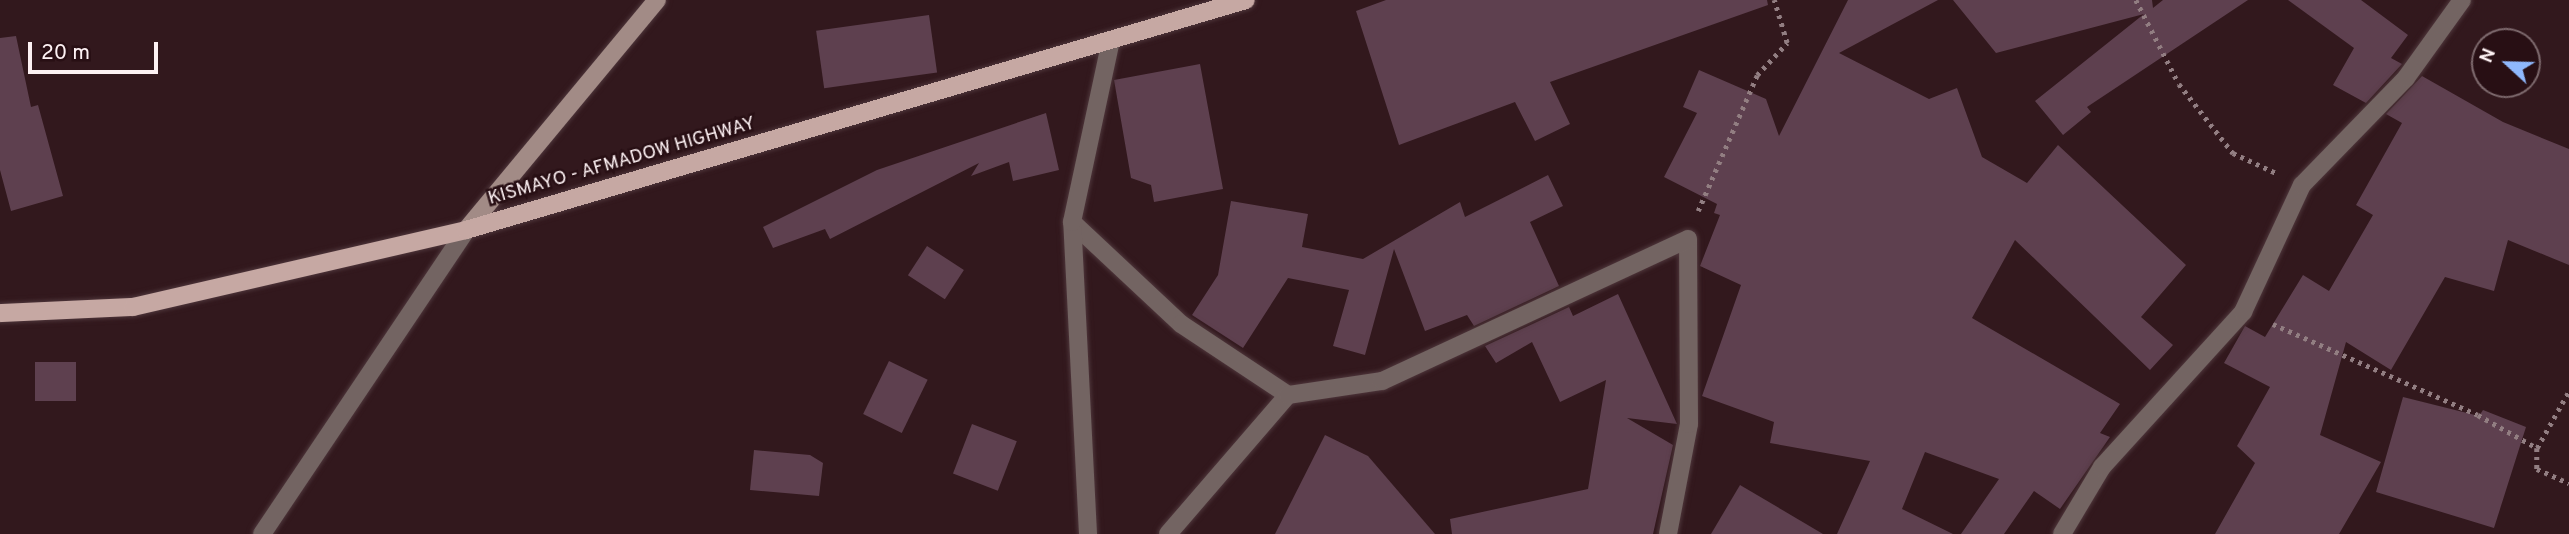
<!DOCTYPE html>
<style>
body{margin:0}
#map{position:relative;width:2569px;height:534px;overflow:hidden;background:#32181d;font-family:Overpass,sans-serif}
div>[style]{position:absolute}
.building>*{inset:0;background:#5e404f;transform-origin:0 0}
.path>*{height:4.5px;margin-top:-2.25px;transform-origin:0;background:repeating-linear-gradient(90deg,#927e82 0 3.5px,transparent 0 8.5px)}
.roads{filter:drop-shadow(0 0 2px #4e363b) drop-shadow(0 0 2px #4e363b)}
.lane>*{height:18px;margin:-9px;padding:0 9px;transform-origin:9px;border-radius:9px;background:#736462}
.street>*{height:18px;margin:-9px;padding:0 9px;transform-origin:9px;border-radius:9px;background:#736462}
.secondary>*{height:18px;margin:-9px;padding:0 9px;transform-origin:9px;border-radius:9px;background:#a28b86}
.primary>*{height:18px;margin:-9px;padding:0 9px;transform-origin:9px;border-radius:9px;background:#c6a8a3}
span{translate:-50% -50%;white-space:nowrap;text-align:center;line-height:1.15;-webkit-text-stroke:5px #280f14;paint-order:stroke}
.street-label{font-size:19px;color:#fdf1f3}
.north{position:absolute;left:2471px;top:28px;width:70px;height:70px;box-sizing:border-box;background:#280f14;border:2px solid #7d696d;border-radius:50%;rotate:292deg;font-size:19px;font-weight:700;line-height:28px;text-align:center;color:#fdf1f3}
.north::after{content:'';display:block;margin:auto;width:24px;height:32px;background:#8fb8fd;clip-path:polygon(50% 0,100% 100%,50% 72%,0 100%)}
.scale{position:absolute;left:28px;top:42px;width:130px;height:32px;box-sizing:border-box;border:4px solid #fdf1f3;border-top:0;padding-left:9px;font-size:21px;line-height:24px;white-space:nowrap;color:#fdf1f3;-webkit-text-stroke:5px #280f14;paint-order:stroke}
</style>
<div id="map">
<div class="building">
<i style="clip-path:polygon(1386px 0,1767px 0,1768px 5px,1550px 82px,1570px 124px,1535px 141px,1515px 102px,1399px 145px,1356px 11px)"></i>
<i style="clip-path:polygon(1848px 0,1938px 0,1839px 53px,1929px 99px,1957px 88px,1982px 157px,2027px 183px,2058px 145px,2186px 265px,2141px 317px,2173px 345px,2150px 370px,2015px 240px,1972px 318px,2120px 404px,2100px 433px,2110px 437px,2060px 509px,2034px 491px,2004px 534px,1961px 534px,1999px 479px,1925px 452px,1902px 509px,1953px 534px,1837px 534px,1870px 461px,1770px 443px,1774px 422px,1702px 396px,1741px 285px,1700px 266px,1720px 215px,1714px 213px,1717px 204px,1664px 177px,1697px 113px,1683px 107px,1699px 70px,1766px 99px,1779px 136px)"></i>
<i style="clip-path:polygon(1953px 0,2152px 0,2153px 8px,2163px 0,2248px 0,2087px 107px,2091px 112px,2063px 135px,2035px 101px,2144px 14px,1996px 53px)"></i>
<i style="clip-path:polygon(2288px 0,2361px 0,2408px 35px,2391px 58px,2402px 64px,2366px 103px,2333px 85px,2354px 48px)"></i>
<i style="left:929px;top:15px;width:58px;height:114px;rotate:82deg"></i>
<i style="clip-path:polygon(16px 36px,31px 107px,38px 105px,63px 196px,11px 211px,0 170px,0 38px)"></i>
<i style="clip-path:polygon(1200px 64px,1223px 189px,1154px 202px,1151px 185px,1131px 178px,1114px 80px)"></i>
<i style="clip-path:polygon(2422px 76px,2503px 122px,2569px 149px,2569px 265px,2508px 240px,2494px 291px,2445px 277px,2391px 370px,2346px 342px,2320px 435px,2381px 462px,2339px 534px,2215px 534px,2255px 463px,2237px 446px,2270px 387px,2224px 363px,2245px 326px,2265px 337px,2303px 275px,2329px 291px,2373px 215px,2356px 205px,2402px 123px,2386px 114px)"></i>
<i style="clip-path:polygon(1046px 113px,1059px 170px,1013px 181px,1009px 162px,971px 176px,979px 163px,830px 239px,825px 229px,773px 248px,763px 227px,877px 170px)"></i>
<i style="clip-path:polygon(1548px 175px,1563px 206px,1530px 222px,1559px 286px,1474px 326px,1467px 315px,1425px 331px,1394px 249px,1365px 355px,1333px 346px,1349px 290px,1288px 278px,1243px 348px,1192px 315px,1218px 275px,1231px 201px,1308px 214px,1302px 247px,1363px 259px,1460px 202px,1465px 217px)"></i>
<i style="left:927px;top:246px;width:44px;height:35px;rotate:33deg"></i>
<i style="clip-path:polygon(1618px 294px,1677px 424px,1627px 418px,1673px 445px,1653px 534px,1452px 534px,1450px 519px,1588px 489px,1606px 380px,1560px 402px,1532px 342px,1496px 363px,1485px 346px,1569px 307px,1573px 316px)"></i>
<i style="left:889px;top:361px;width:43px;height:59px;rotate:26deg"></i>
<i style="left:76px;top:362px;width:39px;height:41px;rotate:90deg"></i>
<i style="clip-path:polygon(2403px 397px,2479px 416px,2483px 410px,2526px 427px,2494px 528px,2376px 492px)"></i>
<i style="left:972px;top:424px;width:48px;height:53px;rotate:21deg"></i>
<i style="clip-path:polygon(1325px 435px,1368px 456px,1435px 534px,1275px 534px)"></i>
<i style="clip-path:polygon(754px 450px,810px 455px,823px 463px,819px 496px,750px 490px)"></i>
<i style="clip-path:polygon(1740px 485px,1823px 534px,1711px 534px)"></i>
</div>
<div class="path">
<i style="left:2136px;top:0;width:94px;rotate:62.9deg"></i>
<i style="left:2179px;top:84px;width:88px;rotate:52deg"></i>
<i style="left:2233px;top:153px;width:47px;rotate:24.9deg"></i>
<i style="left:1698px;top:211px;width:148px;rotate:-66.5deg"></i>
<i style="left:1757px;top:75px;width:44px;rotate:-46.8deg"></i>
<i style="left:1787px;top:43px;width:45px;rotate:-106.8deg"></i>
<i style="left:2273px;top:324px;width:224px;rotate:23.9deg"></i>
<i style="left:2478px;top:415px;width:68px;rotate:29.2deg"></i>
<i style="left:2537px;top:448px;width:21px;rotate:90deg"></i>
<i style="left:2537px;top:469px;width:35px;rotate:24deg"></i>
<i style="left:2537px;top:448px;width:65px;rotate:-60.7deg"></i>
</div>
<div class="roads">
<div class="lane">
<i style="left:1668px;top:534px;width:112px;rotate:-79.2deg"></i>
<i style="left:1689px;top:424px;width:185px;rotate:-90.3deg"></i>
</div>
<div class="street">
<i style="left:1072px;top:222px;width:149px;rotate:43.1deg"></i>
<i style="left:1181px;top:324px;width:128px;rotate:33.6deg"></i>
<i style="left:262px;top:534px;width:366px;rotate:-56.1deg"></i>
<i style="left:1088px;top:534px;width:312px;rotate:-92.9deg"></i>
<i style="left:1072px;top:222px;width:186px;rotate:-77.9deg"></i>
<i style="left:1168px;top:534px;width:184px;rotate:-49.2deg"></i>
<i style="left:1288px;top:395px;width:95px;rotate:-8.5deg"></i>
<i style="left:1382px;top:381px;width:337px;rotate:-24.9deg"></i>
<i style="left:2062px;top:534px;width:78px;rotate:-59.2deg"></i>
<i style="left:2102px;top:467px;width:210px;rotate:-47.7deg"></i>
<i style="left:2243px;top:312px;width:140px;rotate:-65.1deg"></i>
<i style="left:2302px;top:185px;width:149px;rotate:-45.8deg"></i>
<i style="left:2406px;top:78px;width:96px;rotate:-54.3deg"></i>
</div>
<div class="secondary">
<i style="left:466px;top:230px;width:299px;rotate:-50.3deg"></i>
</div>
<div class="primary">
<i style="left:0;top:313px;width:133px;rotate:-2.6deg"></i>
<i style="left:133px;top:307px;width:342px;rotate:-13deg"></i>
<i style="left:466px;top:230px;width:813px;rotate:-16.43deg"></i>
</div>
</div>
<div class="street-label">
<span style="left:622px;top:162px;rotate:-16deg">KISMAYO - AFMADOW HIGHWAY</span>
</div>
<div class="north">N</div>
<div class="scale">20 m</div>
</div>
